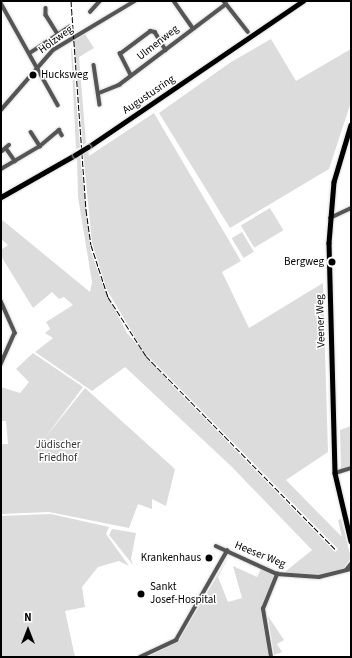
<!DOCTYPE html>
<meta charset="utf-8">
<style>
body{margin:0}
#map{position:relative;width:352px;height:658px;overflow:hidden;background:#fff;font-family:"Source Sans 3",sans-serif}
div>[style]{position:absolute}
.green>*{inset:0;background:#dcdcdc;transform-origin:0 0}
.roads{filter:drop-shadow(0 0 1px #dbdbdb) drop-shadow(0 0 1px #dbdbdb)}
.minor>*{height:3.5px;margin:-1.75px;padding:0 1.75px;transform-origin:1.75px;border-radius:1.75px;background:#555}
.major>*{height:4.5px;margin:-2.25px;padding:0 2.25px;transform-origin:2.25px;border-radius:2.25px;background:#000}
.rail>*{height:1px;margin-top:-0.5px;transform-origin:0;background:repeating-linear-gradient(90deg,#000 0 6px,transparent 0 8px)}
.bridges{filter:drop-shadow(0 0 1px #dbdbdb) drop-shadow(0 0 1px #dbdbdb)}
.major-bridge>*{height:4.5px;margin:-2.25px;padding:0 2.25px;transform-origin:2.25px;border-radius:2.25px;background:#000}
.dots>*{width:11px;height:11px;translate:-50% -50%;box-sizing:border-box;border:2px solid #fff;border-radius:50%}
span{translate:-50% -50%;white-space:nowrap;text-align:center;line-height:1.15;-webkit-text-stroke:3px #fff;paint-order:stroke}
.street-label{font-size:11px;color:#000}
.poi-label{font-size:11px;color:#000}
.left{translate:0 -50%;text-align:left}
.right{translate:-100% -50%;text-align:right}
.park-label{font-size:11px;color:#333}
.frame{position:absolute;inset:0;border:2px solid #000;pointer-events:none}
.north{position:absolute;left:8px;top:610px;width:40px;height:40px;-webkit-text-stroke:3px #fff;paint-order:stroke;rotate:0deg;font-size:11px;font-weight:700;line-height:16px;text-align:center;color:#000}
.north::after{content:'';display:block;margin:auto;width:14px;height:18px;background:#000;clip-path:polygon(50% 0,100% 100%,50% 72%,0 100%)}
</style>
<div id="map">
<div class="green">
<i style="clip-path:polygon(85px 34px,94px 48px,79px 57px,86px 143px,83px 145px,74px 41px)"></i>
<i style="clip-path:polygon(271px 39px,296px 81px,351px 49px,351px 102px,329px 169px,230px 228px,159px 113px,231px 62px)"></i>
<i style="clip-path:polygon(72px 48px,80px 147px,76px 149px,71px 49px)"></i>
<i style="clip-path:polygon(154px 113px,241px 261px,222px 272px,249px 328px,323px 283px,328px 452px,286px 480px,342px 537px,338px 520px,341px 519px,351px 558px,342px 570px,318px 575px,289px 575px,286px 571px,312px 550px,232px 467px,125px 367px,92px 391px,35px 352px,53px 338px,45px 333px,50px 329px,46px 322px,73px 305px,64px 297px,59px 299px,52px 292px,33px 308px,1px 256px,1px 250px,8px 245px,1px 239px,1px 219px,90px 292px,92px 282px,78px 197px,77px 156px,80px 154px,91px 252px,105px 291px,127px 333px,173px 386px,335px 552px,338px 549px,144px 352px,107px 290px,92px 243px,83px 152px,88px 148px,89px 156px)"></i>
<i style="left:270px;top:208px;width:26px;height:34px;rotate:59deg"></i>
<i style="left:242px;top:232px;width:23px;height:12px;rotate:59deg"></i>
<i style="clip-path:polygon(33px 353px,83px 387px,44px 439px,85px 388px,175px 469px,166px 506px,152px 499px,152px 509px,138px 504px,129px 528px,49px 512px,1px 514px,1px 444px,8px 444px,6px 421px,1px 421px,1px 387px,20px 393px,29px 382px,16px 369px)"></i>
<i style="clip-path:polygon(351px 426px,351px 467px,341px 470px,340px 430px)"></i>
<i style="clip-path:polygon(51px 514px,109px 527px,106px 534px,129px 566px,119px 561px,98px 567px,82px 587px,85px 607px,65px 611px,75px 657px,1px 657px,1px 516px)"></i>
<i style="clip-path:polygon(112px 529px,136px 533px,131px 559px,133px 565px,109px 535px)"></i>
<i style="clip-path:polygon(229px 556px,218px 577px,228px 602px,242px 598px,233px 566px,257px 577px,261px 569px,272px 573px,273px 578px,261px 607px,269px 657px,147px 657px,178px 642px)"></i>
<i style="clip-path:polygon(268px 616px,284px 640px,277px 644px,282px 652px,274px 655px)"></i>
</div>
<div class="roads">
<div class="minor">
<i style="left:174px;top:1px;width:32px;rotate:55deg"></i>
<i style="left:224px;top:1px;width:39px;rotate:52deg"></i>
<i style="left:1px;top:3px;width:117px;rotate:60.8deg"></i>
<i style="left:46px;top:8px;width:7px;rotate:90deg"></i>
<i style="left:46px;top:15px;width:22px;rotate:58deg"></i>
<i style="left:90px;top:12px;width:15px;rotate:-48deg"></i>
<i style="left:30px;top:53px;width:47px;rotate:-33.7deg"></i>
<i style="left:94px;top:65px;width:40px;rotate:81.5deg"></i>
<i style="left:131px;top:76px;width:25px;rotate:-117deg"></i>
<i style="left:120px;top:54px;width:38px;rotate:-37deg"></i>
<i style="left:150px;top:31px;width:5px;rotate:11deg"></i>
<i style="left:155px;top:32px;width:21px;rotate:59deg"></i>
<i style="left:99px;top:93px;width:22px;rotate:-22deg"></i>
<i style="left:119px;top:85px;width:134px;rotate:-37.1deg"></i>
<i style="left:1px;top:110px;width:79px;rotate:-49.1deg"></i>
<i style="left:53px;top:50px;width:96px;rotate:-30.9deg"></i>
<i style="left:31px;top:132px;width:17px;rotate:57deg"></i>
<i style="left:6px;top:148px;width:16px;rotate:55deg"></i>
<i style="left:2px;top:151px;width:9px;rotate:-41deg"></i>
<i style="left:1px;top:169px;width:45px;rotate:-30.5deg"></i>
<i style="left:40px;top:146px;width:25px;rotate:-40deg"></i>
<i style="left:59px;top:130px;width:6px;rotate:59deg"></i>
<i style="left:330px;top:218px;width:23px;rotate:-25deg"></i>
<i style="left:1px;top:301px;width:35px;rotate:66deg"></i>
<i style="left:15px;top:333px;width:35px;rotate:114deg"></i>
<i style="left:335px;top:473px;width:17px;rotate:-17deg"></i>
<i style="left:216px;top:546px;width:67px;rotate:24.7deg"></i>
<i style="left:277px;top:574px;width:42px;rotate:4.1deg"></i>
<i style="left:319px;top:577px;width:33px;rotate:-14deg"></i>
<i style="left:346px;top:570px;width:8px;rotate:-50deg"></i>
<i style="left:140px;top:657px;width:40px;rotate:-25deg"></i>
<i style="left:176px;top:640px;width:103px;rotate:-60.2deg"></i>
<i style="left:271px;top:657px;width:49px;rotate:-99.5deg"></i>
<i style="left:263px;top:609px;width:38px;rotate:-68deg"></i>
</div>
<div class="major">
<i style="left:351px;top:125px;width:59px;rotate:106.6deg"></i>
<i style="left:334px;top:182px;width:61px;rotate:94.7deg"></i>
<i style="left:329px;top:243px;width:230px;rotate:88.5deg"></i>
<i style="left:335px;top:473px;width:70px;rotate:76.8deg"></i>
<i style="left:88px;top:147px;width:260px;rotate:-34.2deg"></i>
<i style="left:1px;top:197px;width:85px;rotate:-29.6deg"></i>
</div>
</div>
<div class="rail">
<i style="left:71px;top:1px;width:210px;rotate:85.9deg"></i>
<i style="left:86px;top:210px;width:35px;rotate:82deg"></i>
<i style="left:91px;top:245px;width:55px;rotate:71.9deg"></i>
<i style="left:108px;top:297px;width:70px;rotate:57.2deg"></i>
<i style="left:146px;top:356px;width:270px;rotate:45.6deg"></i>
</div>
<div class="bridges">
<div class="major-bridge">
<i style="left:75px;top:155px;width:15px;rotate:-32deg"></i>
</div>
</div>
<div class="dots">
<i style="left:33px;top:75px;background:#000"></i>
<i style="left:332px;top:262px;background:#000"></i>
<i style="left:209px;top:558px;background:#000"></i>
<i style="left:141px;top:594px;background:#000"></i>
</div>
<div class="street-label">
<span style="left:56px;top:40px;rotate:-36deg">Holzweg</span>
<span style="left:158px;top:43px;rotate:-38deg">Ulmenweg</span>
<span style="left:149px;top:95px;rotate:-34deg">Augustusring</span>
<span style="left:321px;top:321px;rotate:-92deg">Veener Weg</span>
<span style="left:260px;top:555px;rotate:22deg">Heeser Weg</span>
</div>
<div class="poi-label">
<span class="left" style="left:41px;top:75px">Hucksweg</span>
<span class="right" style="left:324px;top:262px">Bergweg</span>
<span class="right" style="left:201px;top:558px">Krankenhaus</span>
<span class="left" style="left:150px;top:594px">Sankt<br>Josef-Hospital</span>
</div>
<div class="park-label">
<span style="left:58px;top:452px">Jüdischer<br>Friedhof</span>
</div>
<div class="frame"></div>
<div class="north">N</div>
</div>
